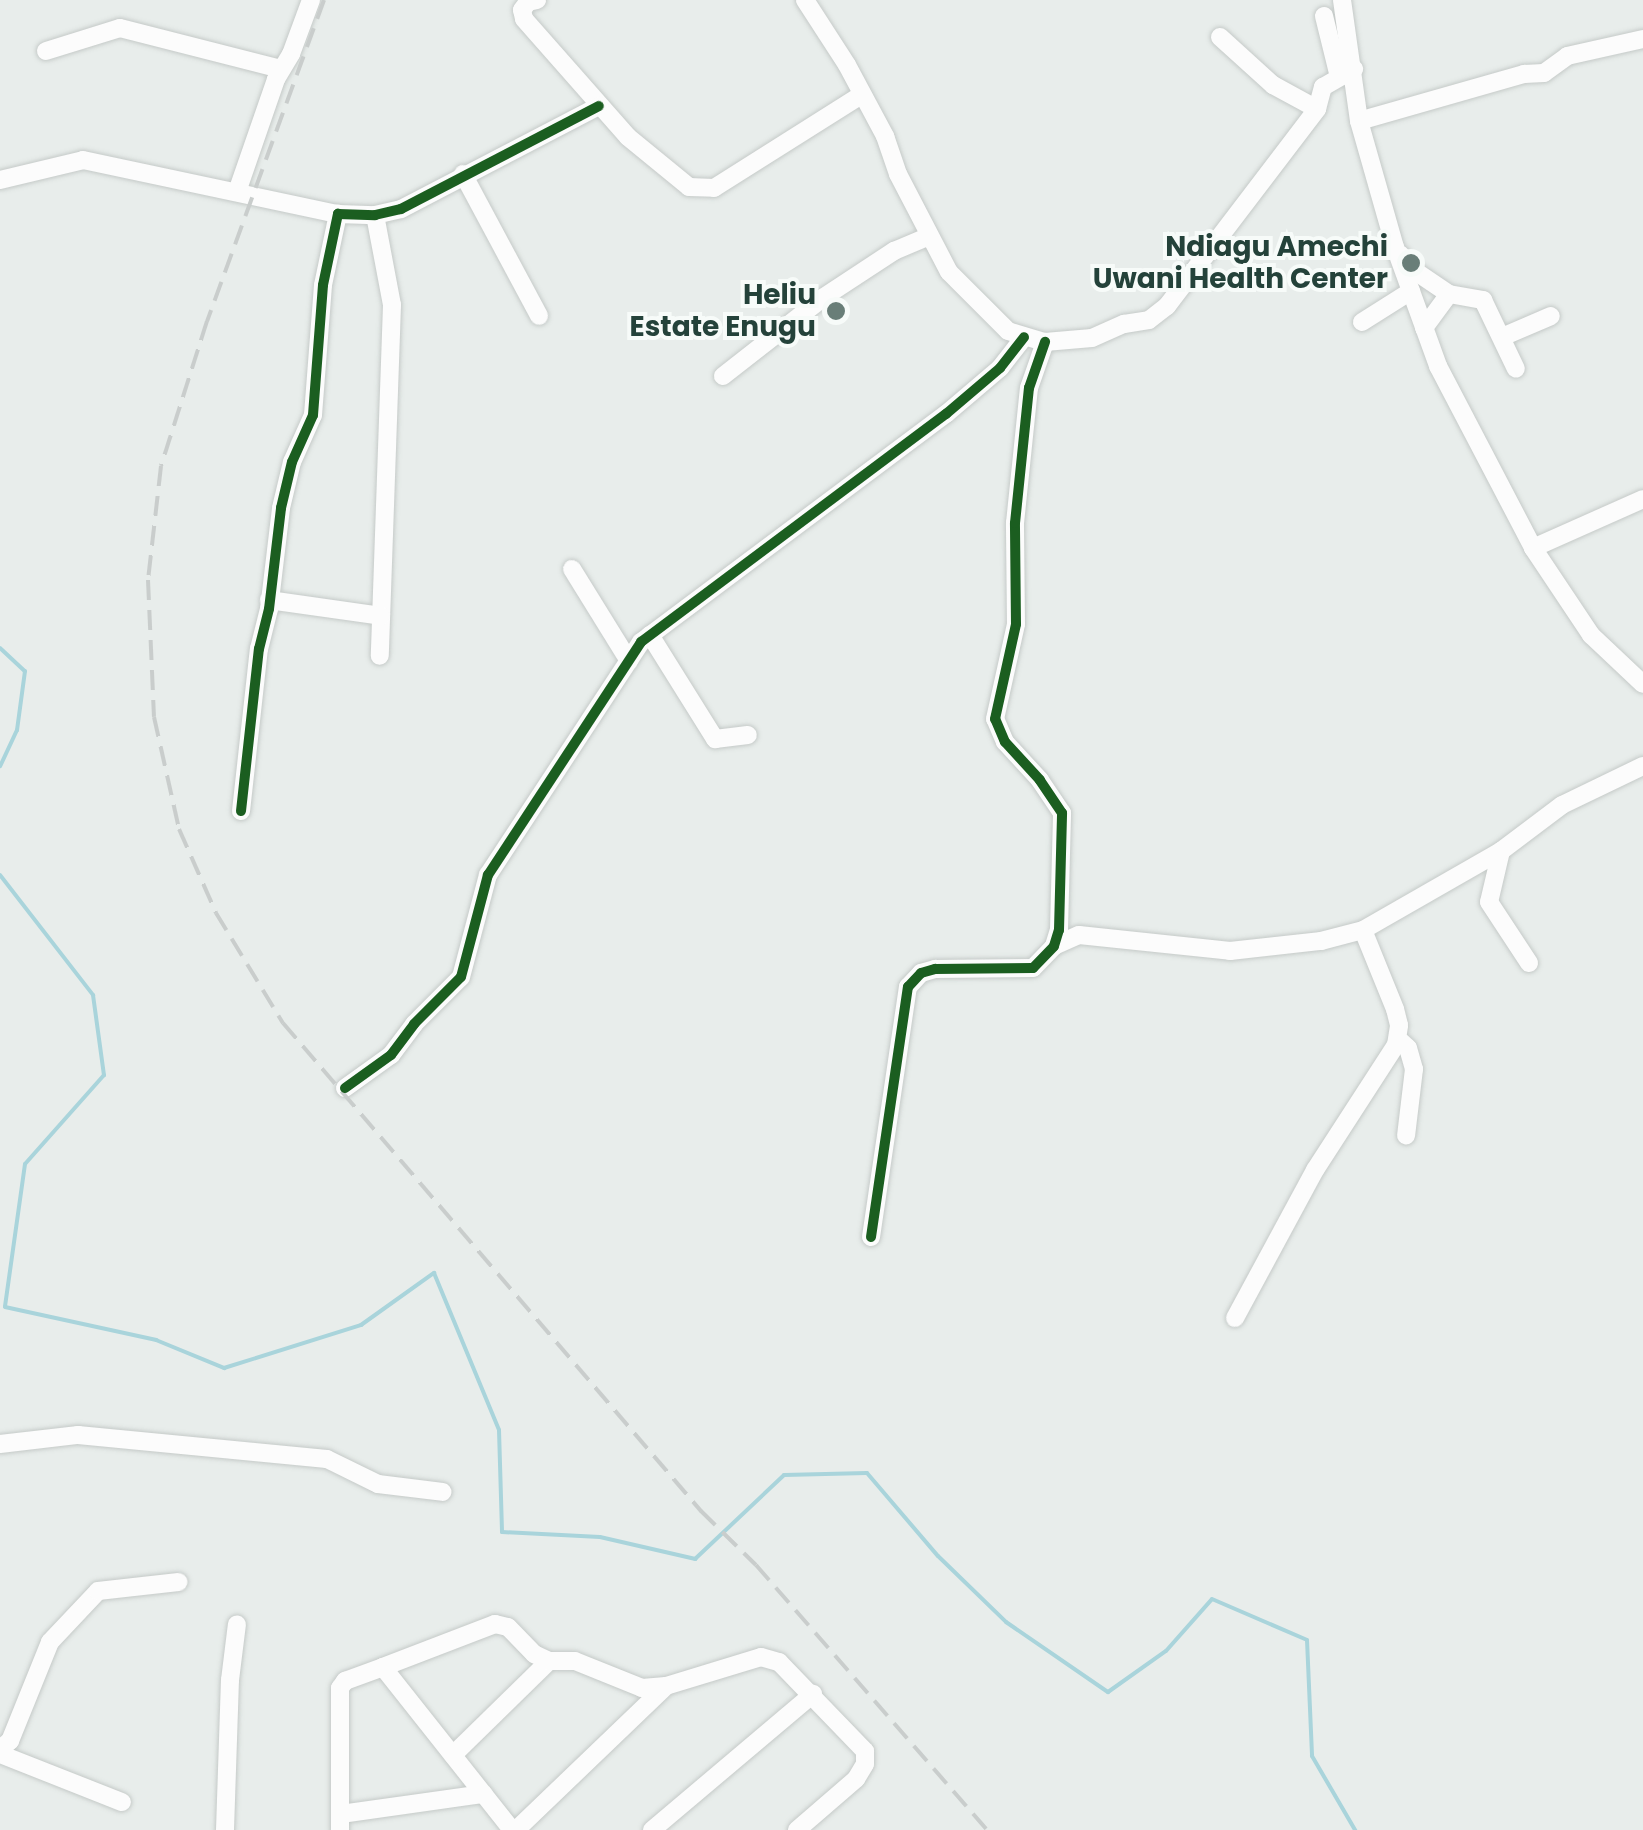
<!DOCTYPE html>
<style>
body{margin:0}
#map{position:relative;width:1643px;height:1830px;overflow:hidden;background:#e8edeb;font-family:Poppins,sans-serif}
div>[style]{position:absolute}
.stream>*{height:4px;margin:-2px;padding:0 2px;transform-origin:2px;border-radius:2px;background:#a9d4db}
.roads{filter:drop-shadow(0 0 2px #c5cac8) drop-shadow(0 0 2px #c5cac8)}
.minor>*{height:18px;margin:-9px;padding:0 9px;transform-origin:9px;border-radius:9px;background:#fcfcfc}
.rail>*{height:4px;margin-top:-2px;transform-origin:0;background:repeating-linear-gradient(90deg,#c9cdcc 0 20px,transparent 0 30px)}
.cycleway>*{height:10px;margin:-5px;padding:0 5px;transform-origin:5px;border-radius:5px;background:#1b5e20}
.dots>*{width:28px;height:28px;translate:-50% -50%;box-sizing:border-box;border:5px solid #f7fbf9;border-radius:50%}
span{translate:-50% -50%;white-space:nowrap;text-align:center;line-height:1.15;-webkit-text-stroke:8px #f7fbf9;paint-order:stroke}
.poi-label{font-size:28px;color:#24423a;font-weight:700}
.right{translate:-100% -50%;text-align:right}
</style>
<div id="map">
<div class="stream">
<i style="left:0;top:648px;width:34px;rotate:43deg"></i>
<i style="left:25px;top:671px;width:60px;rotate:97.7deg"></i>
<i style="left:17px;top:730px;width:40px;rotate:115deg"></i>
<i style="left:0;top:875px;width:152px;rotate:52.2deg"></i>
<i style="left:93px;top:995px;width:81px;rotate:82.2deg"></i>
<i style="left:104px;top:1075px;width:119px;rotate:131.6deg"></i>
<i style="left:25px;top:1164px;width:144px;rotate:98deg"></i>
<i style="left:5px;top:1307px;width:155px;rotate:12.3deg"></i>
<i style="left:156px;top:1340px;width:74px;rotate:22.4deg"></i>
<i style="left:224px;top:1368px;width:144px;rotate:-17.4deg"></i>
<i style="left:361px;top:1325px;width:90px;rotate:-35.5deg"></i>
<i style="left:434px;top:1273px;width:170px;rotate:67.5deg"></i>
<i style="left:499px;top:1430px;width:102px;rotate:88.3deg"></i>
<i style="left:502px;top:1532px;width:98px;rotate:2.9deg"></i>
<i style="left:600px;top:1537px;width:98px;rotate:13deg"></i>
<i style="left:695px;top:1559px;width:122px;rotate:-43.3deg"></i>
<i style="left:784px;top:1475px;width:83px;rotate:-1.4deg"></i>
<i style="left:867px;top:1473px;width:109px;rotate:49.5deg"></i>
<i style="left:938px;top:1556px;width:95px;rotate:44.1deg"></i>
<i style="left:1006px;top:1622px;width:124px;rotate:34.5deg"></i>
<i style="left:1108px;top:1692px;width:71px;rotate:-35.3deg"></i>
<i style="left:1166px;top:1651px;width:69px;rotate:-48.5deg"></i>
<i style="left:1212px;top:1599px;width:103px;rotate:23.3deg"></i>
<i style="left:1307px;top:1640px;width:116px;rotate:87.5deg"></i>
<i style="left:1312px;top:1756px;width:86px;rotate:59.8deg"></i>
</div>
<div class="roads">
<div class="minor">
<i style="left:537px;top:0;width:9px;rotate:167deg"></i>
<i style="left:528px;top:2px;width:10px;rotate:127deg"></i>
<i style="left:522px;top:10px;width:9px;rotate:77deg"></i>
<i style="left:524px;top:19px;width:157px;rotate:48.6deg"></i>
<i style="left:628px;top:137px;width:79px;rotate:39.3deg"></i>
<i style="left:689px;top:187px;width:25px;rotate:2deg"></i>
<i style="left:714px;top:188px;width:174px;rotate:-32.3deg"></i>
<i style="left:805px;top:0;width:77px;rotate:57.1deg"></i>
<i style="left:847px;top:65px;width:81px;rotate:61.8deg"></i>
<i style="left:885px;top:136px;width:40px;rotate:71.1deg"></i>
<i style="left:898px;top:174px;width:110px;rotate:62.5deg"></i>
<i style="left:949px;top:272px;width:83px;rotate:45deg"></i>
<i style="left:1008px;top:331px;width:39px;rotate:17deg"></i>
<i style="left:1045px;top:342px;width:47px;rotate:-4.9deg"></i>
<i style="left:1092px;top:338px;width:35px;rotate:-24deg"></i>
<i style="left:1124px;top:324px;width:25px;rotate:-9deg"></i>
<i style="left:1149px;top:320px;width:23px;rotate:-38deg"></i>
<i style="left:1167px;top:306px;width:248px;rotate:-52.7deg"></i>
<i style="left:1317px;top:109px;width:23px;rotate:-75deg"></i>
<i style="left:1323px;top:87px;width:36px;rotate:-30deg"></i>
<i style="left:1342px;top:0;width:122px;rotate:82deg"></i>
<i style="left:1359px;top:121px;width:131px;rotate:74.1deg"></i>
<i style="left:1395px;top:247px;width:127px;rotate:70.1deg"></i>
<i style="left:1438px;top:366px;width:205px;rotate:62.4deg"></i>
<i style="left:1533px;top:548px;width:105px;rotate:56.3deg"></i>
<i style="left:1591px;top:635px;width:71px;rotate:43.3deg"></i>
<i style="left:1324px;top:16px;width:63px;rotate:76.2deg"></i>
<i style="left:1220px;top:37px;width:72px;rotate:42.2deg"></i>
<i style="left:1273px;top:85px;width:50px;rotate:28.6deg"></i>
<i style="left:46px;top:51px;width:77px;rotate:-17.3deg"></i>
<i style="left:120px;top:28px;width:166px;rotate:14.3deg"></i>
<i style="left:1359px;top:121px;width:172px;rotate:-15.9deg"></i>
<i style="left:1524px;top:74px;width:20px;rotate:-3deg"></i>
<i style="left:1544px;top:73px;width:29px;rotate:-36deg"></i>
<i style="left:1567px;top:56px;width:78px;rotate:-12.6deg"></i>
<i style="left:463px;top:174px;width:161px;rotate:61.8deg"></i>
<i style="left:0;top:180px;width:85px;rotate:-13.5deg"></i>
<i style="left:83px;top:160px;width:261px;rotate:12deg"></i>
<i style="left:238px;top:189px;width:116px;rotate:-70.9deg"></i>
<i style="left:276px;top:79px;width:29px;rotate:-59deg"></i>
<i style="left:291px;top:54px;width:58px;rotate:-69.7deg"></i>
<i style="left:375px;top:215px;width:92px;rotate:79.3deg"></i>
<i style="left:392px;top:305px;width:351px;rotate:92deg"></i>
<i style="left:1401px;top:255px;width:18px;rotate:52deg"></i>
<i style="left:1412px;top:269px;width:45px;rotate:34deg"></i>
<i style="left:1449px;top:294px;width:35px;rotate:10deg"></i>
<i style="left:1483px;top:300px;width:76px;rotate:64.4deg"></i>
<i style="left:1362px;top:322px;width:58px;rotate:-32.3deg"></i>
<i style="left:1424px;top:328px;width:42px;rotate:-53.7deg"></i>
<i style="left:1502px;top:337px;width:53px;rotate:-23.2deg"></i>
<i style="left:723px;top:376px;width:128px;rotate:-38deg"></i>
<i style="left:824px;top:297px;width:84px;rotate:-33.3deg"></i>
<i style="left:894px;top:251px;width:36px;rotate:-23deg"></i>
<i style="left:1533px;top:548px;width:120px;rotate:-24deg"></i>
<i style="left:572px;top:569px;width:108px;rotate:58.2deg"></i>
<i style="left:269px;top:600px;width:113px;rotate:8.1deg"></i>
<i style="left:650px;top:635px;width:123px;rotate:58deg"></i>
<i style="left:715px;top:739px;width:33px;rotate:-7deg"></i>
<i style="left:241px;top:811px;width:163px;rotate:-83.7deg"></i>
<i style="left:259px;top:649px;width:41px;rotate:-76deg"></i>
<i style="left:269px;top:609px;width:102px;rotate:-83.2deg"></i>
<i style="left:281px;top:508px;width:47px;rotate:-76.6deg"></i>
<i style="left:292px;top:462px;width:51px;rotate:-65.9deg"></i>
<i style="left:313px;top:415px;width:130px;rotate:-85.6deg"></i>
<i style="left:323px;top:285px;width:73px;rotate:-78.1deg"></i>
<i style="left:338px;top:214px;width:37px;rotate:2deg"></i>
<i style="left:375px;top:215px;width:27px;rotate:-13deg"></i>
<i style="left:401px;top:209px;width:223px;rotate:-27.5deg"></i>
<i style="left:1501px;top:851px;width:52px;rotate:103.2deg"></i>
<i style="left:1489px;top:902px;width:73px;rotate:56.7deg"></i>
<i style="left:1054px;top:946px;width:27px;rotate:-24deg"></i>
<i style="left:1079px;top:935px;width:152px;rotate:6deg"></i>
<i style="left:1230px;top:951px;width:92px;rotate:-6.3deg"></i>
<i style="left:1321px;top:941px;width:43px;rotate:-14.7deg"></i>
<i style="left:1363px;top:930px;width:159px;rotate:-29.8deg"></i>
<i style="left:1501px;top:851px;width:76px;rotate:-37deg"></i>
<i style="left:1562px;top:805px;width:90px;rotate:-25.7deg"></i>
<i style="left:1398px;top:1039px;width:13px;rotate:42deg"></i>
<i style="left:1408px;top:1048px;width:22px;rotate:74deg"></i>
<i style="left:1414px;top:1069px;width:67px;rotate:96.8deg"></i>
<i style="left:345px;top:1088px;width:57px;rotate:-35.7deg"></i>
<i style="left:391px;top:1055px;width:39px;rotate:-53deg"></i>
<i style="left:414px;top:1024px;width:66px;rotate:-45deg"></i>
<i style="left:461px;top:977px;width:106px;rotate:-75.2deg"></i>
<i style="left:488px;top:875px;width:279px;rotate:-56.7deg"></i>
<i style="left:641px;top:642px;width:381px;rotate:-36.8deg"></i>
<i style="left:946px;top:414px;width:71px;rotate:-40.4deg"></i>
<i style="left:1000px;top:368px;width:39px;rotate:-52deg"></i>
<i style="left:871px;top:1237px;width:253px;rotate:-81.6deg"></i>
<i style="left:908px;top:987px;width:19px;rotate:-47deg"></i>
<i style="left:921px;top:973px;width:15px;rotate:-16deg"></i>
<i style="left:935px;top:969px;width:98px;rotate:-0.6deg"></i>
<i style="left:1033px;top:968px;width:30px;rotate:-46deg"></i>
<i style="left:1054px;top:946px;width:17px;rotate:-73deg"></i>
<i style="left:1059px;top:930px;width:117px;rotate:-88.5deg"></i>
<i style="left:1062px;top:813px;width:40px;rotate:-124deg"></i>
<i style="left:1040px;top:780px;width:52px;rotate:-132.6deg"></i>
<i style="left:1005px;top:742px;width:25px;rotate:-113deg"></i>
<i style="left:995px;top:719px;width:97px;rotate:-77.5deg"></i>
<i style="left:1016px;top:624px;width:101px;rotate:-90.6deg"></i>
<i style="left:1015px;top:523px;width:136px;rotate:-84.1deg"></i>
<i style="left:1029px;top:388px;width:49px;rotate:-70.8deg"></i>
<i style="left:1235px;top:1318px;width:168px;rotate:-61.6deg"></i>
<i style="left:1315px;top:1170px;width:149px;rotate:-57.1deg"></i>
<i style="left:1396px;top:1045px;width:20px;rotate:-81deg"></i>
<i style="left:1399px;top:1025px;width:16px;rotate:-104deg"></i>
<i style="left:1395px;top:1009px;width:85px;rotate:-112.1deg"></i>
<i style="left:0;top:1444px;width:79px;rotate:-6.6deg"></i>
<i style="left:78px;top:1435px;width:250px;rotate:5.5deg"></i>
<i style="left:327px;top:1459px;width:57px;rotate:26.1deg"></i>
<i style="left:378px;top:1484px;width:65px;rotate:7deg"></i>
<i style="left:0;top:1749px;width:13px;rotate:-39deg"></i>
<i style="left:10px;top:1741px;width:107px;rotate:-68deg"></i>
<i style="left:50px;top:1642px;width:70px;rotate:-46.7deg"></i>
<i style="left:98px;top:1591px;width:81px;rotate:-6.4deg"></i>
<i style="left:0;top:1754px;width:131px;rotate:21.5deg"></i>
<i style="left:453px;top:1755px;width:134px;rotate:-44.4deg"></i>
<i style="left:341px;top:1814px;width:144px;rotate:-8deg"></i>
<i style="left:225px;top:1830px;width:150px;rotate:-88.1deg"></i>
<i style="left:230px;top:1680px;width:56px;rotate:-82.9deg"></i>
<i style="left:340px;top:1830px;width:142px;rotate:-90deg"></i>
<i style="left:340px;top:1688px;width:9px;rotate:-54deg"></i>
<i style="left:345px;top:1681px;width:40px;rotate:-20.2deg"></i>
<i style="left:512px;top:1830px;width:208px;rotate:-128.4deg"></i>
<i style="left:383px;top:1667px;width:120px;rotate:-21deg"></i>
<i style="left:495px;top:1624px;width:13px;rotate:13deg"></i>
<i style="left:508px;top:1627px;width:37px;rotate:46deg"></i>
<i style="left:534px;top:1654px;width:17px;rotate:25deg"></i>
<i style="left:549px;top:1661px;width:26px"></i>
<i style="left:575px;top:1661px;width:72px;rotate:21.9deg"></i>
<i style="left:642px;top:1688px;width:24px;rotate:-5deg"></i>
<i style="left:666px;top:1686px;width:99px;rotate:-17deg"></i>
<i style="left:761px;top:1657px;width:19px;rotate:16deg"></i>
<i style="left:779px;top:1662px;width:124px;rotate:46deg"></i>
<i style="left:865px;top:1751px;width:13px;rotate:90deg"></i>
<i style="left:865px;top:1764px;width:17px;rotate:121deg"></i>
<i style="left:856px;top:1779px;width:78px;rotate:139.2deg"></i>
<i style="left:516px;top:1830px;width:208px;rotate:-43.8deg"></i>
<i style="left:652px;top:1830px;width:211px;rotate:-40.2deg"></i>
</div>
</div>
<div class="rail">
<i style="left:324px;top:0;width:342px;rotate:110deg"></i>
<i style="left:207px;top:321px;width:152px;rotate:107.6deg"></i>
<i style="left:161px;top:466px;width:115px;rotate:96.5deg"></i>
<i style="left:148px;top:580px;width:137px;rotate:87.5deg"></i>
<i style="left:154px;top:717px;width:115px;rotate:77.4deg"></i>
<i style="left:179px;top:829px;width:92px;rotate:66.2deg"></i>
<i style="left:216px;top:913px;width:129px;rotate:58.7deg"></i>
<i style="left:283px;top:1023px;width:643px;rotate:49.42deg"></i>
<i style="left:701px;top:1511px;width:77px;rotate:44.5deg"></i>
<i style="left:756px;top:1565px;width:352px;rotate:48.9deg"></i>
</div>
<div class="cycleway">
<i style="left:241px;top:811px;width:163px;rotate:-83.7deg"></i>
<i style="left:259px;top:649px;width:41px;rotate:-76deg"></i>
<i style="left:269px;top:609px;width:102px;rotate:-83.2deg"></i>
<i style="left:281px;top:508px;width:47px;rotate:-76.6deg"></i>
<i style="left:292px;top:462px;width:51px;rotate:-65.9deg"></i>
<i style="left:313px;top:415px;width:130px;rotate:-85.6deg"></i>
<i style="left:323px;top:285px;width:73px;rotate:-78.1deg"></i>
<i style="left:338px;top:214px;width:37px;rotate:2deg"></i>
<i style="left:375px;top:215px;width:27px;rotate:-13deg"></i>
<i style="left:401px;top:209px;width:223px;rotate:-27.5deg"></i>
<i style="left:345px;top:1088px;width:57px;rotate:-35.7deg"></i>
<i style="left:391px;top:1055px;width:39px;rotate:-53deg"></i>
<i style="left:414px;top:1024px;width:66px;rotate:-45deg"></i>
<i style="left:461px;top:977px;width:106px;rotate:-75.2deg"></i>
<i style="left:488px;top:875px;width:279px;rotate:-56.7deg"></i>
<i style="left:641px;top:642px;width:381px;rotate:-36.8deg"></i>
<i style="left:946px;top:414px;width:71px;rotate:-40.4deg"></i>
<i style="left:1000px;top:368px;width:39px;rotate:-52deg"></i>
<i style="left:871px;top:1237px;width:253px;rotate:-81.6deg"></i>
<i style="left:908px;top:987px;width:19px;rotate:-47deg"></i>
<i style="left:921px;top:973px;width:15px;rotate:-16deg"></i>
<i style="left:935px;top:969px;width:98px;rotate:-0.6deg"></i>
<i style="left:1033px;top:968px;width:30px;rotate:-46deg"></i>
<i style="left:1054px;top:946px;width:17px;rotate:-73deg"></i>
<i style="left:1059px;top:930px;width:117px;rotate:-88.5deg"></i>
<i style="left:1062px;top:813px;width:40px;rotate:-124deg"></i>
<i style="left:1040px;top:780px;width:52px;rotate:-132.6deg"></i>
<i style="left:1005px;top:742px;width:25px;rotate:-113deg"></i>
<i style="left:995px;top:719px;width:97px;rotate:-77.5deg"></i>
<i style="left:1016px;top:624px;width:101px;rotate:-90.6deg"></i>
<i style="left:1015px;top:523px;width:136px;rotate:-84.1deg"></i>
<i style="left:1029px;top:388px;width:49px;rotate:-70.8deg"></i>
</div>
<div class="dots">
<i style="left:1411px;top:263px;background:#697e78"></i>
<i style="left:836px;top:311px;background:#697e78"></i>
</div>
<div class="poi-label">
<span class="right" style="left:1388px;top:263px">Ndiagu Amechi<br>Uwani Health Center</span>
<span class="right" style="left:816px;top:311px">Heliu<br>Estate Enugu</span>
</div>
</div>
